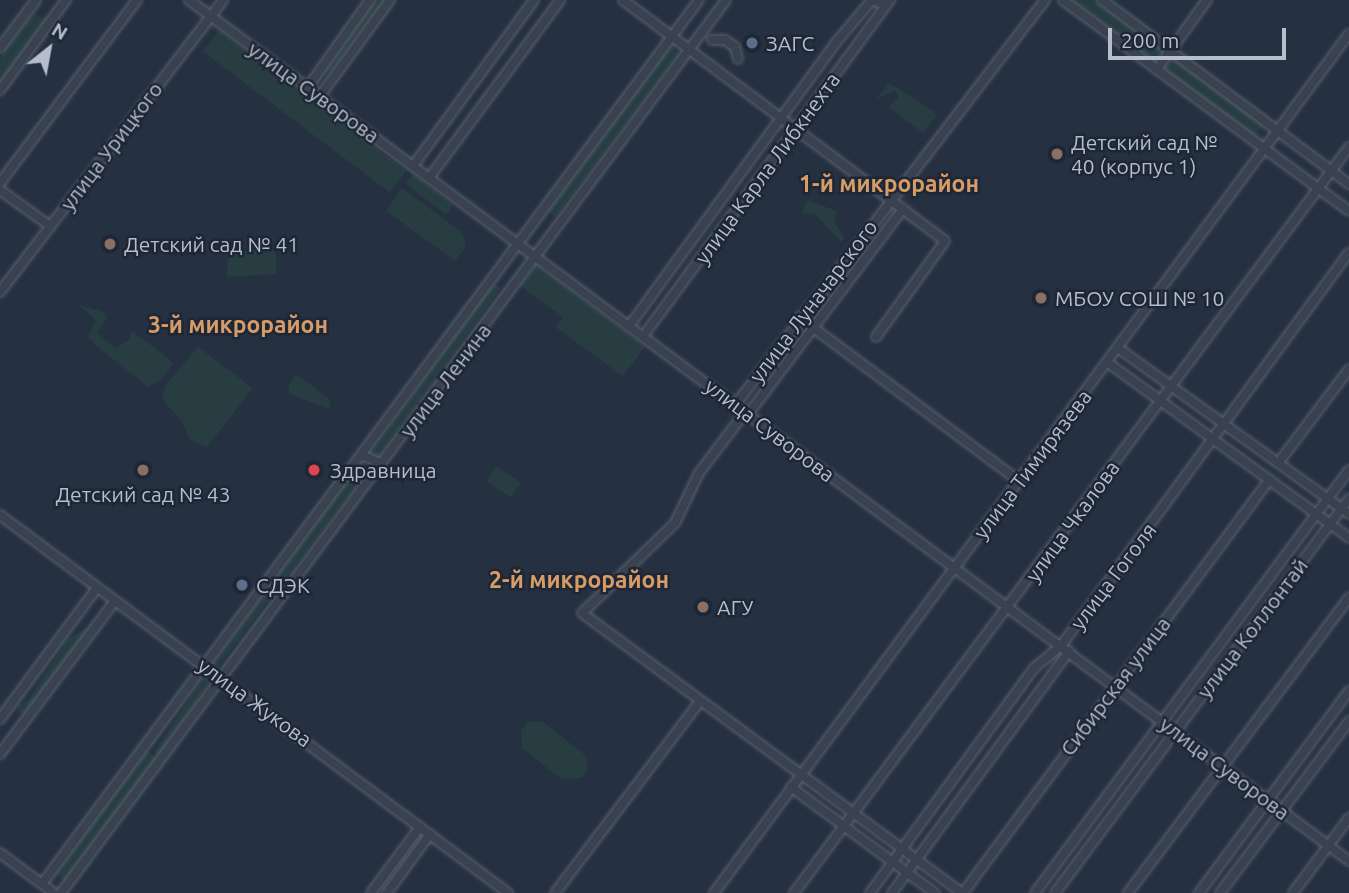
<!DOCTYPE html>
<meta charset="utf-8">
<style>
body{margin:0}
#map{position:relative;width:1349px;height:893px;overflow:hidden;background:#253041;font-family:Ubuntu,sans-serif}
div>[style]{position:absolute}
.green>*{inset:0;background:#273d42;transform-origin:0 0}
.roads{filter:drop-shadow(0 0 2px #57606e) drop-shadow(0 0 2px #57606e)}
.minor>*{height:8px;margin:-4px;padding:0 4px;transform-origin:4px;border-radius:4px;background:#3a4250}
.dots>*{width:19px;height:19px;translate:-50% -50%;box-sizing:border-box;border:4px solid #1e2736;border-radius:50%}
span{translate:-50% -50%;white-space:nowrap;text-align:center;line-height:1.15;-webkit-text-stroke:5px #1e2736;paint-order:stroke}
.poi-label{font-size:21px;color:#b6bdcb}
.left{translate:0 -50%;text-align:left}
.street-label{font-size:21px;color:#b6bdcb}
.neighbourhood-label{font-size:23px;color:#d69b66;font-weight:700}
.north{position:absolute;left:14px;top:14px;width:70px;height:70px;-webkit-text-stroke:5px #1e2736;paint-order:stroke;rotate:31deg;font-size:19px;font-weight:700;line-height:28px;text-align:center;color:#b6bdcb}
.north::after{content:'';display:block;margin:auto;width:24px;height:32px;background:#b6bdcb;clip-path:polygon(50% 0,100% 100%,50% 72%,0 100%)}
.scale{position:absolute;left:1108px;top:28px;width:178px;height:32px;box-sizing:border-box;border:4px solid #b6bdcb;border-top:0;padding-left:9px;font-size:21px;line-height:24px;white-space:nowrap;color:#b6bdcb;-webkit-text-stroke:5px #1e2736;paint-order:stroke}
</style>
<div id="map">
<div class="green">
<i style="clip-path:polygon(372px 0,385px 0,333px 69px,322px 74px)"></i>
<i style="clip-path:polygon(1072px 0,1094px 0,1162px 51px,1155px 61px)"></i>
<i style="clip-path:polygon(34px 13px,46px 20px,0 88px,0 60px,5px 48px)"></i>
<i style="left:219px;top:30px;width:234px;height:27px;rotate:37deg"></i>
<i style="clip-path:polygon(670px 46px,679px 53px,555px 217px,548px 211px)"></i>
<i style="left:1172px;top:57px;width:114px;height:15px;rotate:36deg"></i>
<i style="clip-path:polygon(889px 83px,934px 111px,936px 116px,923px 133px,888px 107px,898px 98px,896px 91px,876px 99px)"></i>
<i style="left:413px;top:174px;width:51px;height:12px;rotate:38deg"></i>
<i style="clip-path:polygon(402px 188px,462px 232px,466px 246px,455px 261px,386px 211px)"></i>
<i style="clip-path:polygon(807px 200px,837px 211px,834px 223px,845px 238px,841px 242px,815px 214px,802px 213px)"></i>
<i style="clip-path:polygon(271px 249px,276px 253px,276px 274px,227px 277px,228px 252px)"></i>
<i style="clip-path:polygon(536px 265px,645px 347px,623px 376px,555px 327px,563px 317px,520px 286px)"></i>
<i style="clip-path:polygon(493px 282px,501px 288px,375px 460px,374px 449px)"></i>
<i style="clip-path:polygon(78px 304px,105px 313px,107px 318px,97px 333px,115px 348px,128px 341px,132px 331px,168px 358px,173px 364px,161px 380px,148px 387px,95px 345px,88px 337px,96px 321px)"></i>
<i style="clip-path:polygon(198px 347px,253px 388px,207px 447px,190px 440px,182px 422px,162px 399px,166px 385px)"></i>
<i style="clip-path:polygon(296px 374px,331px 400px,329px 409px,290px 394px,288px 387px)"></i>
<i style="clip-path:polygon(361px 462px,367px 472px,217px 668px,212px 664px)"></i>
<i style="left:496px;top:466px;width:30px;height:18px;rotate:34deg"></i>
<i style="clip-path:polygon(95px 623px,28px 714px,19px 713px,18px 705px,27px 701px,69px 638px)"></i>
<i style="left:204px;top:677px;width:7px;height:90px;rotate:34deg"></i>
<i style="clip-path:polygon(542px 721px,585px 755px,588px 769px,582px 778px,561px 779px,522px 748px,521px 730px,528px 722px)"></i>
<i style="left:146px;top:750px;width:14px;height:154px;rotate:36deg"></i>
</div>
<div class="roads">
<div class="minor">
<i style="left:189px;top:0;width:1445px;rotate:36.58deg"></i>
<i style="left:623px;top:0;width:402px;rotate:36.8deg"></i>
<i style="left:945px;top:241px;width:118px;rotate:125.7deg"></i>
<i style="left:1063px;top:0;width:355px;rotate:36.4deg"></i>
<i style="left:1102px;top:0;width:308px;rotate:36.7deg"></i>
<i style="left:712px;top:40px;width:13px"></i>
<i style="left:725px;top:40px;width:12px;rotate:35deg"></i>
<i style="left:735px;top:47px;width:12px;rotate:76deg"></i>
<i style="left:0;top:48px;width:60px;rotate:-53.1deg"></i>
<i style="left:1157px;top:69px;width:85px;rotate:-54.1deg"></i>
<i style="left:308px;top:87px;width:107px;rotate:-54.5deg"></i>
<i style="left:0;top:90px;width:112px;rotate:-53.7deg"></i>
<i style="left:320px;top:96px;width:119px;rotate:-53.9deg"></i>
<i style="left:413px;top:166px;width:205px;rotate:-53.9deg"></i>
<i style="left:429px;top:178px;width:221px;rotate:-53.6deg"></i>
<i style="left:0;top:183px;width:229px;rotate:-53.2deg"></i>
<i style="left:0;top:190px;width:62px;rotate:35.8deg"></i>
<i style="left:0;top:292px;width:367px;rotate:-52.6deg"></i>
<i style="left:799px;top:317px;width:274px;rotate:36.7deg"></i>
<i style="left:630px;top:325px;width:353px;rotate:-53.9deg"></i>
<i style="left:838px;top:40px;width:52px;rotate:-49.6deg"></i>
<i style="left:872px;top:0;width:15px;rotate:20deg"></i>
<i style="left:644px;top:335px;width:416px;rotate:-53.7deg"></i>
<i style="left:1118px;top:348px;width:284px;rotate:35.7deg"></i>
<i style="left:1107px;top:362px;width:299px;rotate:36deg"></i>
<i style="left:736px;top:404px;width:509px;rotate:-52.59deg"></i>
<i style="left:746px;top:411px;width:78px;rotate:127.2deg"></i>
<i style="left:699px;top:473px;width:55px;rotate:115.6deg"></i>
<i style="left:675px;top:523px;width:129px;rotate:135.9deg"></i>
<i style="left:582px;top:613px;width:472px;rotate:36.4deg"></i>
<i style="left:749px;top:413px;width:256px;rotate:-53deg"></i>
<i style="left:362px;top:455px;width:22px;rotate:24deg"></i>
<i style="left:1279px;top:462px;width:116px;rotate:-53deg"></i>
<i style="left:0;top:515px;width:633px;rotate:36.65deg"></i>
<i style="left:0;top:719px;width:163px;rotate:-53.5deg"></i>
<i style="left:0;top:754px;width:191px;rotate:-53.1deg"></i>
<i style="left:791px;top:787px;width:179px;rotate:36.4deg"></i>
<i style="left:0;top:853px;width:67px;rotate:36.5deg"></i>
<i style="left:42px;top:884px;width:1101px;rotate:-53.38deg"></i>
<i style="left:61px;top:893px;width:1113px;rotate:-53.33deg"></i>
<i style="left:371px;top:893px;width:82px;rotate:-53.4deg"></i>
<i style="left:387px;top:893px;width:73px;rotate:-53.9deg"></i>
<i style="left:555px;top:893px;width:241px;rotate:-52.9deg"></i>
<i style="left:714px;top:893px;width:1068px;rotate:-53.53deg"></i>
<i style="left:794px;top:893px;width:930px;rotate:-53.35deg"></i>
<i style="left:870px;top:893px;width:278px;rotate:-53.9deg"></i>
<i style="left:1034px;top:668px;width:35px;rotate:-39deg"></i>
<i style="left:1061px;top:646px;width:487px;rotate:-53.8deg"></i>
<i style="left:892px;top:893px;width:300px;rotate:-53.8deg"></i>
<i style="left:963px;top:893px;width:514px;rotate:-53.46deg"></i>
<i style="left:1035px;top:893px;width:527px;rotate:-53.41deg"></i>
<i style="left:1055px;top:893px;width:492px;rotate:-53.3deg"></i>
<i style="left:1128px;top:893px;width:369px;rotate:-53.2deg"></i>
<i style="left:1199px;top:893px;width:252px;rotate:-53.4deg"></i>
<i style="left:1220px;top:893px;width:215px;rotate:-53.1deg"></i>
<i style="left:1293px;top:893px;width:94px;rotate:-53.3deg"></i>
</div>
</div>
<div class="dots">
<i style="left:752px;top:43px;background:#5c6f8a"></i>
<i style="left:1057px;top:154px;background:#8d6e63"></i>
<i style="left:110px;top:244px;background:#8d6e63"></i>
<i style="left:1041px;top:298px;background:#8d6e63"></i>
<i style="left:143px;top:470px;background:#8d6e63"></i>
<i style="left:314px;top:470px;background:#e0444e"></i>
<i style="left:242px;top:585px;background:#5c6f8a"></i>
<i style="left:703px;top:607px;background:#8d6e63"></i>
</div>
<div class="poi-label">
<span class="left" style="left:766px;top:43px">ЗАГС</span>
<span class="left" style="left:1071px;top:154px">Детский сад №<br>40 (корпус 1)</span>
<span class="left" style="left:124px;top:244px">Детский сад № 41</span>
<span class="left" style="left:1055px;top:298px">МБОУ СОШ № 10</span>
<span class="left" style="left:330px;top:470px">Здравница</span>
<span style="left:143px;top:494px">Детский сад № 43</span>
<span class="left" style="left:256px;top:585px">СДЭК</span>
<span class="left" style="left:717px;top:607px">АГУ</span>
</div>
<div class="street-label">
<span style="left:314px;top:92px;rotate:36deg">улица Суворова</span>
<span style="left:111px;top:146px;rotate:-53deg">улица Урицкого</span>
<span style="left:767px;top:168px;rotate:-54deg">улица Карла Либкнехта</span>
<span style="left:813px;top:301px;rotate:-53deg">улица Луначарского</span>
<span style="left:445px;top:380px;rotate:-53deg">улица Ленина</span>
<span style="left:770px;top:430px;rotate:37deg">улица Суворова</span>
<span style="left:1032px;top:464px;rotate:-53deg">улица Тимирязева</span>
<span style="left:1072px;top:521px;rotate:-54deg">улица Чкалова</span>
<span style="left:1113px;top:576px;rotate:-53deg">улица Гоголя</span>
<span style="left:1252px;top:628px;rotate:-53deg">улица Коллонтай</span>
<span style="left:1115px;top:686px;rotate:-53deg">Сибирская улица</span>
<span style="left:255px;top:702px;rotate:36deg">улица Жукова</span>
<span style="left:1225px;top:768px;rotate:37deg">улица Суворова</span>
</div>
<div class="neighbourhood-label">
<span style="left:889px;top:184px">1-й микрорайон</span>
<span style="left:238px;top:325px">3-й микрорайон</span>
<span style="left:579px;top:580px">2-й микрорайон</span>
</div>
<div class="north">N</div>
<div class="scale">200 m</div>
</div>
